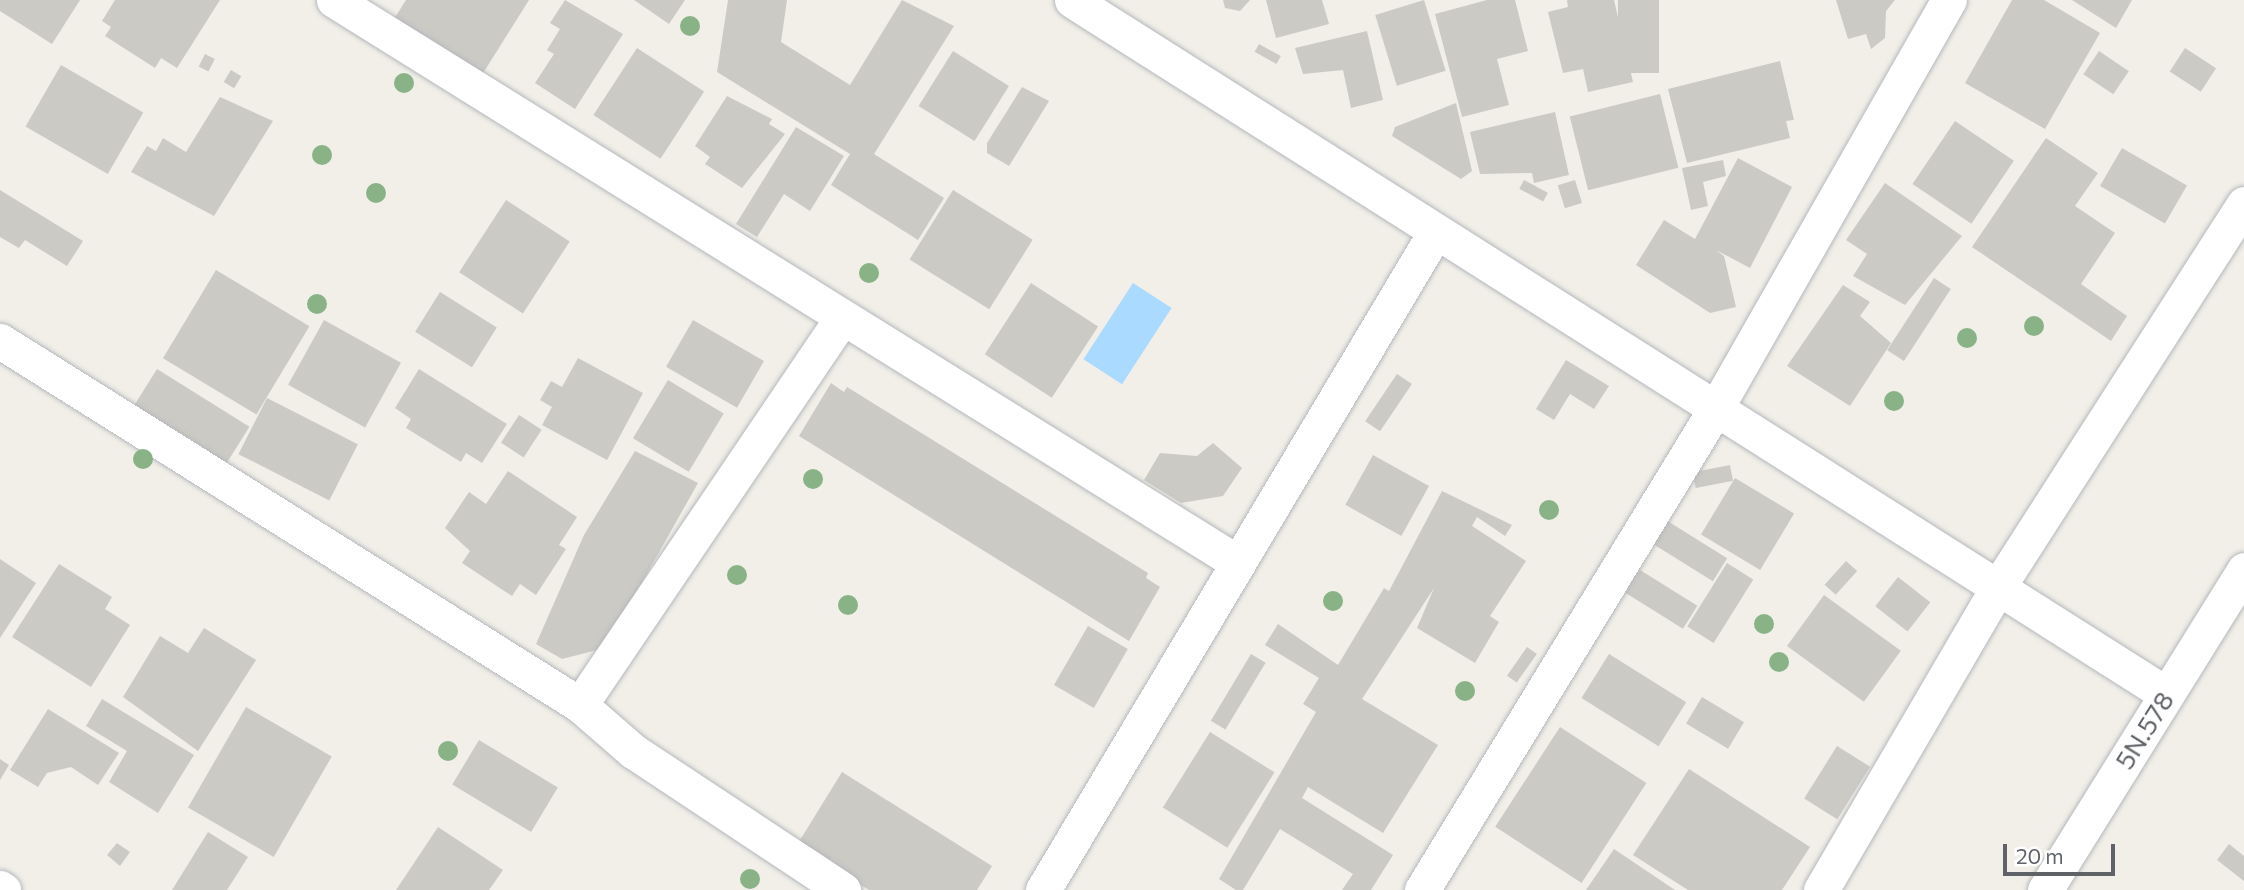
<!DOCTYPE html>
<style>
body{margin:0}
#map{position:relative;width:2244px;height:890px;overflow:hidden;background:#f1efe8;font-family:Commissioner,sans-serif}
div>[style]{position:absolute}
.water>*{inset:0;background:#aadaff;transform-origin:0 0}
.building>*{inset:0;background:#cccac5;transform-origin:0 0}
.roads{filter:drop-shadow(0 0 2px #b5b8bc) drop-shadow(0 0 2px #b5b8bc)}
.minor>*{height:35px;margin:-17.5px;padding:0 17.5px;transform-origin:17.5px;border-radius:17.5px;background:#fff}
.trees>*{width:20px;height:20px;margin:-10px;border-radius:50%;background:#89b387}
span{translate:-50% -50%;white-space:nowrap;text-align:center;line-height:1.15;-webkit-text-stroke:5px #fff;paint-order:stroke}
.street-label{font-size:26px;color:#5f6368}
.scale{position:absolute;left:2003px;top:844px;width:112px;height:32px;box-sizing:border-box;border:4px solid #5f6368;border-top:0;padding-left:9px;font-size:21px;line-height:24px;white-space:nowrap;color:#5f6368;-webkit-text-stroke:5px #fff;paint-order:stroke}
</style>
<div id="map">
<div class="water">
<i style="left:1133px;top:283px;width:46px;height:91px;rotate:33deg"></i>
</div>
<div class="building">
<i style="clip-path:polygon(0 0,80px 0,52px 44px,0 11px)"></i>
<i style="clip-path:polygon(115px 0,220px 0,177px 68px,161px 58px,155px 68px,105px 36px,111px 27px,102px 21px)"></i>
<i style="clip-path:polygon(406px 0,529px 0,475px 86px,387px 30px)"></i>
<i style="clip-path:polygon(565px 0,623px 34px,575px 109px,535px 83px,554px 54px,547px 50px,560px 29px,550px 23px)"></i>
<i style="clip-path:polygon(634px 0,685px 0,669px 24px)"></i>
<i style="clip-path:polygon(728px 0,787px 0,781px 42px,850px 85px,902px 0,954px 26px,874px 154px,944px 198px,918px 240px,831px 185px,850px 154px,717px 72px)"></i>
<i style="clip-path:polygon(1223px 0,1250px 0,1240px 11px,1225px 8px)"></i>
<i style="clip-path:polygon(1266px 0,1322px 0,1329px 24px,1276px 38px)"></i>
<i style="left:1424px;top:0;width:74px;height:51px;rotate:73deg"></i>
<i style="clip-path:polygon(1487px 0,1515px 0,1528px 51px,1497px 59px,1509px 105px,1462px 117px,1435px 14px)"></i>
<i style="clip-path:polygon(1567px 0,1614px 0,1633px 82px,1588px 92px,1583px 69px,1563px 73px,1548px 12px,1568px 7px)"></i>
<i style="left:1618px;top:0;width:41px;height:73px"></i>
<i style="clip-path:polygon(1836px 0,1895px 0,1886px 11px,1885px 38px,1871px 49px,1866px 34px,1848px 39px)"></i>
<i style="clip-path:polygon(2012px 0,2044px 0,2100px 33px,2045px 129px,1965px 83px)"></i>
<i style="clip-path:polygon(2072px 0,2132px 0,2116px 28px)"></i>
<i style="clip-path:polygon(1367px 31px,1383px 100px,1351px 108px,1343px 70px,1303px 74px,1295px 48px)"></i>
<i style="left:1259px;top:44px;width:25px;height:9px;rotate:29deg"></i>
<i style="left:637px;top:48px;width:80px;height:80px;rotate:33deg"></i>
<i style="left:2185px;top:48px;width:37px;height:28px;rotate:33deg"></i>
<i style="left:953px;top:51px;width:66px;height:65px;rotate:32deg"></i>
<i style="left:2099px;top:51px;width:36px;height:28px;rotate:34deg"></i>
<i style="left:205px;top:54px;width:11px;height:14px;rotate:27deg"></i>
<i style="clip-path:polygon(1780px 61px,1794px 120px,1786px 121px,1790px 138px,1687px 163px,1668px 89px)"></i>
<i style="left:61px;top:65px;width:95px;height:71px;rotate:30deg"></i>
<i style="left:231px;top:70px;width:12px;height:14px;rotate:31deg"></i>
<i style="clip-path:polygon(1022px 87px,1049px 101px,1009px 166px,987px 153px,987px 143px)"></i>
<i style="left:1660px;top:94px;width:76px;height:93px;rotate:76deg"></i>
<i style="clip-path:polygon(727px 96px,772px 119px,769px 124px,785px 134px,742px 188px,705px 164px,710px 157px,695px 146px)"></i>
<i style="clip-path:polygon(220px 97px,273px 121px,214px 216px,131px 172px,147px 146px,156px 151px,163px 138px,186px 152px)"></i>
<i style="clip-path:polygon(1456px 103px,1472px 171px,1461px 179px,1392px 136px,1395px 127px)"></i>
<i style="clip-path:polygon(1555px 112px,1569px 175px,1534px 183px,1532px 173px,1480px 174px,1470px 132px)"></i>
<i style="left:1955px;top:121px;width:71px;height:76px;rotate:34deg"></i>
<i style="clip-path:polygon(796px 127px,844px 156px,810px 211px,784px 194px,757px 237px,736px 224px)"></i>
<i style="clip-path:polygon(2046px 138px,2098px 173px,2075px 206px,2115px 233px,2081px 284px,2127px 316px,2111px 341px,1972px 247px)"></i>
<i style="left:2122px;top:148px;width:75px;height:44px;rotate:30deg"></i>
<i style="clip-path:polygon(1738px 158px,1792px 187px,1750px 268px,1716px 250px,1724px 256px,1736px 307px,1710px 313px,1636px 265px,1664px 220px,1695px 239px)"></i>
<i style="clip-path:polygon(1723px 160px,1726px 176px,1703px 182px,1708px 206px,1691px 210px,1682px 168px)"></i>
<i style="left:1524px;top:180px;width:27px;height:10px;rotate:28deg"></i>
<i style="left:1575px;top:180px;width:24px;height:18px;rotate:73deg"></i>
<i style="clip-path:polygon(1885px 183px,1962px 236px,1905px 305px,1853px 276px,1867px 254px,1846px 240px)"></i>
<i style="clip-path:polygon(0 190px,83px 241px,67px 266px,25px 240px,19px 248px,0 237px)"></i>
<i style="left:953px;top:190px;width:94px;height:82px;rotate:32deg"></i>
<i style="left:506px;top:200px;width:76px;height:86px;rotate:33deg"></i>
<i style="left:216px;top:270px;width:109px;height:103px;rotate:31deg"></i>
<i style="left:1934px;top:278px;width:20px;height:86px;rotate:33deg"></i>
<i style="left:1031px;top:283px;width:80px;height:85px;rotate:33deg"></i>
<i style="clip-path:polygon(1843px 285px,1870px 302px,1860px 316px,1891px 343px,1850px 406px,1787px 366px)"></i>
<i style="left:440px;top:292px;width:67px;height:47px;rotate:32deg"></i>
<i style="left:324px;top:320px;width:88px;height:74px;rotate:29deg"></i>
<i style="left:693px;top:320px;width:82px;height:54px;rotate:30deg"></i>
<i style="clip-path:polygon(578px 358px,643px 393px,607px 460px,542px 425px,552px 407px,540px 400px,551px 381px,562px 387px)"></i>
<i style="clip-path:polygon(1566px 360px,1609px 386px,1594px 409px,1570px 394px,1554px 420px,1536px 409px)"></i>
<i style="left:157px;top:369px;width:109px;height:49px;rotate:32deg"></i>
<i style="clip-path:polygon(419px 369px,507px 424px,482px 463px,466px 453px,461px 462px,406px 428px,411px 419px,395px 408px)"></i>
<i style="left:1397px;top:374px;width:18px;height:57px;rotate:34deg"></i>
<i style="left:668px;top:380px;width:65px;height:68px;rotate:31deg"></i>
<i style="clip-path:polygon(831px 383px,844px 392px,847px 387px,1148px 573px,1146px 578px,1160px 587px,1129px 641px,799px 436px)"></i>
<i style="left:267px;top:398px;width:102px;height:63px;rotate:27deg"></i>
<i style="left:519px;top:415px;width:27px;height:33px;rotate:33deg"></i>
<i style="clip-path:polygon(1213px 443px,1242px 468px,1223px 496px,1181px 503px,1144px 480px,1160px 453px,1197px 456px)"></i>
<i style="clip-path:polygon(635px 451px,698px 483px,605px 648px,562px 659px,536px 644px,584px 535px)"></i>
<i style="left:1373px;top:455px;width:64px;height:57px;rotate:29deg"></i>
<i style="left:1730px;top:465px;width:16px;height:38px;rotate:79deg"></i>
<i style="clip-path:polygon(508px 471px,577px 517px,559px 545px,566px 549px,536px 595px,520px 584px,512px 596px,462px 563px,470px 551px,445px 528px,469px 492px,486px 504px)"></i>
<i style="left:1735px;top:478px;width:69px;height:66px;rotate:31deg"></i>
<i style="clip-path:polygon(1442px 491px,1512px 525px,1505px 536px,1477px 517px,1472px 526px,1526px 561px,1490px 616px,1499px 622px,1475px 663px,1417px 628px,1434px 588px,1362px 699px,1438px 745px,1383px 833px,1308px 787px,1302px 798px,1393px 855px,1371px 890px,1342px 890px,1353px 874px,1280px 829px,1243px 890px,1236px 890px,1219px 879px,1316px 712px,1303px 704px,1319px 678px,1265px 645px,1278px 624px,1338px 665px,1384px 588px,1389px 591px)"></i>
<i style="left:1661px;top:517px;width:78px;height:27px;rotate:32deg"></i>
<i style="clip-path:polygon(0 559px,36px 583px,0 638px)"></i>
<i style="left:1846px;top:561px;width:15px;height:32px;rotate:42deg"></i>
<i style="left:1727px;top:563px;width:31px;height:75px;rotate:32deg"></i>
<i style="clip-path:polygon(59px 564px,112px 597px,105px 609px,130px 625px,91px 687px,12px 637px)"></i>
<i style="left:1632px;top:565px;width:77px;height:27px;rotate:32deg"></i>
<i style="left:1898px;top:577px;width:41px;height:37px;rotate:38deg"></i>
<i style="left:1824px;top:595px;width:95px;height:63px;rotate:36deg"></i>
<i style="left:1088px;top:626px;width:46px;height:68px;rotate:30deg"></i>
<i style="clip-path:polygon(204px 628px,256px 660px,198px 751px,123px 697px,160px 636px,188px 653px)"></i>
<i style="left:1527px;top:647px;width:12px;height:35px;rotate:35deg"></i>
<i style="left:1251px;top:654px;width:17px;height:78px;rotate:31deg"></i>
<i style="left:1609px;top:654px;width:91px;height:52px;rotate:32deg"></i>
<i style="left:1702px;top:697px;width:49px;height:31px;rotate:31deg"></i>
<i style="clip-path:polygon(102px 699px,194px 755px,158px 813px,109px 782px,127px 751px,86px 726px)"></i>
<i style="left:246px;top:707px;width:99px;height:116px;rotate:30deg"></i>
<i style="clip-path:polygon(48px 709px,119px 753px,98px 785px,71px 767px,47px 773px,38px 787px,10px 770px)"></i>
<i style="left:1560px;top:727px;width:103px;height:119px;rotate:33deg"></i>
<i style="left:1210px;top:732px;width:76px;height:89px;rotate:32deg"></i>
<i style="left:479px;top:740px;width:92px;height:52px;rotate:31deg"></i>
<i style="left:1837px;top:746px;width:39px;height:62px;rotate:32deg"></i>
<i style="clip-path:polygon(0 759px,9px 765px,0 780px)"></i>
<i style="clip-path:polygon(1689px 769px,1810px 847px,1782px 890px,1688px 890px,1633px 855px)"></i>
<i style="clip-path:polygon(842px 772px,992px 866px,977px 890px,869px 890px,797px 845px)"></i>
<i style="clip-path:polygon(438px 827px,503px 870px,489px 890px,396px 890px)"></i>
<i style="clip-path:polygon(208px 832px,248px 857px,227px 890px,172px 890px)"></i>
<i style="clip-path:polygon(117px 843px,130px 852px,120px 866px,107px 855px)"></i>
<i style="clip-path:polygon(2229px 844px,2244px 856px,2244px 881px,2217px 860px)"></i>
<i style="clip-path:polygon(1614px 849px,1675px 890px,1586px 890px)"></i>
</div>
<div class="roads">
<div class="minor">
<i style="left:334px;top:0;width:1065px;rotate:31.91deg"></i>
<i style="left:1072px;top:0;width:1296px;rotate:32.39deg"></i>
<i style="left:0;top:341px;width:685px;rotate:32.11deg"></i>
<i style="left:580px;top:705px;width:70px;rotate:41deg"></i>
<i style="left:633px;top:751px;width:252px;rotate:33.5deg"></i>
<i style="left:580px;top:705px;width:467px;rotate:-55.9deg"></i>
<i style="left:0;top:888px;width:4px;rotate:34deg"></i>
<i style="left:1043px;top:890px;width:767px;rotate:-59.19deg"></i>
<i style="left:1422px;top:890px;width:565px;rotate:-58.62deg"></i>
<i style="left:1716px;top:408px;width:470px;rotate:-60.3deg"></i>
<i style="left:1821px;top:890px;width:351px;rotate:-59.7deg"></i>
<i style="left:1998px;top:587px;width:455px;rotate:-57.3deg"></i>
<i style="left:2045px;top:890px;width:377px;rotate:-58.1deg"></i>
</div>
</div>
<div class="trees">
<i style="left:690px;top:26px"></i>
<i style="left:404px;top:83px"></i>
<i style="left:322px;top:155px"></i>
<i style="left:376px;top:193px"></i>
<i style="left:869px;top:273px"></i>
<i style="left:317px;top:304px"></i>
<i style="left:2034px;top:326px"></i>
<i style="left:1967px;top:338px"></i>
<i style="left:1894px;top:401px"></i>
<i style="left:143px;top:459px"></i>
<i style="left:813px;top:479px"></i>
<i style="left:1549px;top:510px"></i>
<i style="left:737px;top:575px"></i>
<i style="left:1333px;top:601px"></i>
<i style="left:848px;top:605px"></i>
<i style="left:1764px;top:624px"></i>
<i style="left:1779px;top:662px"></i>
<i style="left:1465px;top:691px"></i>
<i style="left:448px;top:751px"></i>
<i style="left:750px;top:879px"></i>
</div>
<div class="street-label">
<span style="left:2144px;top:730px;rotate:-58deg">5N.578</span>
</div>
<div class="scale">20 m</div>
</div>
